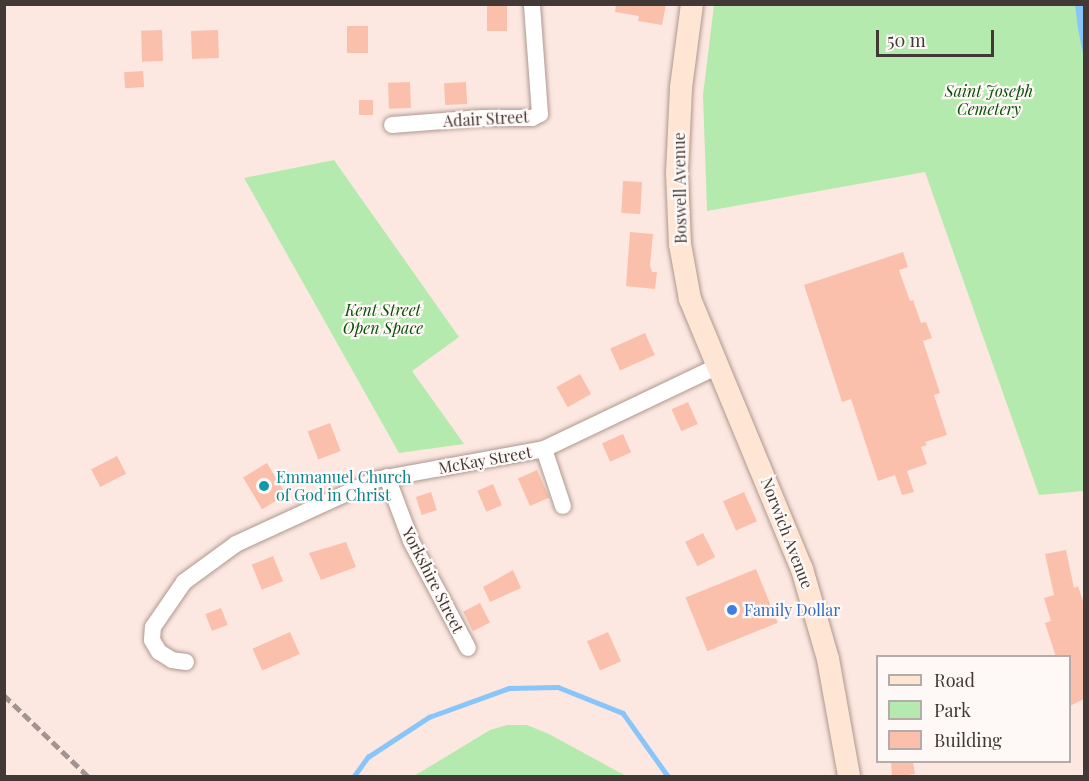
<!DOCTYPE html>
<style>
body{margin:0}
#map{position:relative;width:1089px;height:781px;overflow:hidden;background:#fce8e1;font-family:"Playfair Display",serif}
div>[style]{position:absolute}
.green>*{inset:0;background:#b5eaaf}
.water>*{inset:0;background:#8ac5f9}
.stream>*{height:4.5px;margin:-2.25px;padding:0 2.25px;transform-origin:2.25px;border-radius:2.25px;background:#8ac5f9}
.building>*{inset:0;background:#fac0ac;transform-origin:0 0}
.roads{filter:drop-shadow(0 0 2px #ae978f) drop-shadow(0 0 2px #ae978f)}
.minor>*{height:16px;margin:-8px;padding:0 8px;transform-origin:8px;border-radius:8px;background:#fff}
.secondary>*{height:22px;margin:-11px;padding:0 11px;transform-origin:11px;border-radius:11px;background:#ffe6d4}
.rail>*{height:4.5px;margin-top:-2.25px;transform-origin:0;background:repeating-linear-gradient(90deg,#a3948f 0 9px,transparent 0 13.5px)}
.dots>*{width:16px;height:16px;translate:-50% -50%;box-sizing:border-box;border:3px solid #fef9f7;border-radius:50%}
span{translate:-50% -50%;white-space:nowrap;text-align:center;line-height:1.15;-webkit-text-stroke:4.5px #fef9f7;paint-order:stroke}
.park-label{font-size:16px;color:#094f06;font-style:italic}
.street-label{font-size:16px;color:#423835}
.culture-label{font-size:16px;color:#0d838f}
.left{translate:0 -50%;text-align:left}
.shop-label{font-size:16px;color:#366cbe}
.frame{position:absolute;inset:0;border:6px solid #423835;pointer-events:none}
.legend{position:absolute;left:876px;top:655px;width:195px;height:108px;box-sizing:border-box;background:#fef9f7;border:2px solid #b3aca9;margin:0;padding:8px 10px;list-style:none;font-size:18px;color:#423835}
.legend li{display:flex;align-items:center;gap:12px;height:30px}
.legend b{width:30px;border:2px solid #b3aca9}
.scale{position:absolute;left:876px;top:30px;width:118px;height:27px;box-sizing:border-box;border:3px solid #423835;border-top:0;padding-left:8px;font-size:18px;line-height:21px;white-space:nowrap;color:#423835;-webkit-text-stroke:4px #fef9f7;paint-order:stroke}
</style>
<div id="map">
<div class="green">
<i style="clip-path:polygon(714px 5px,1084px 5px,1084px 491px,1039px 495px,925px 172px,707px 211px,703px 95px)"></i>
<i style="clip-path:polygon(334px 160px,459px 337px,412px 371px,464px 444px,399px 453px,244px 178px)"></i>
<i style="clip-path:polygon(507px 725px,527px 725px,549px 734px,626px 776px,414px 776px,490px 730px)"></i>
</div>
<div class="water">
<i style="clip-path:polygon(1075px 5px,1084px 5px,1084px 58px,1078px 29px)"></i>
</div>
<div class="stream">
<i style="left:354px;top:776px;width:24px;rotate:-54deg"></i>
<i style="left:368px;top:757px;width:73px;rotate:-33.3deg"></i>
<i style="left:429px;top:717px;width:85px;rotate:-19.9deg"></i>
<i style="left:509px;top:688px;width:49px;rotate:-1.2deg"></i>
<i style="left:558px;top:687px;width:70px;rotate:21.8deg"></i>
<i style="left:623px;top:713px;width:77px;rotate:54.5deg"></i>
</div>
<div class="building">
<i style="left:487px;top:4px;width:20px;height:27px"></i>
<i style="clip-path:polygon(616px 4px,666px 4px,662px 25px,638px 21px,639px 16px,615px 12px)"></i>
<i style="left:347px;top:26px;width:21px;height:27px"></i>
<i style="left:162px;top:30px;width:31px;height:21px;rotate:88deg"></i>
<i style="left:218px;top:30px;width:28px;height:27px;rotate:88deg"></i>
<i style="left:143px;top:71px;width:16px;height:19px;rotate:86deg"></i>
<i style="left:410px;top:82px;width:26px;height:22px;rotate:88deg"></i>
<i style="left:466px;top:82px;width:22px;height:22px;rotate:87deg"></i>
<i style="left:373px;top:100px;width:15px;height:14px;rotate:90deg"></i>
<i style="left:623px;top:181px;width:19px;height:32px;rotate:3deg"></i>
<i style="clip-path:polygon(630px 232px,653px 234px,650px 265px,652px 272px,657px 272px,655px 289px,626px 286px)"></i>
<i style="clip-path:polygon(903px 252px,908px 267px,899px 270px,910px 301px,913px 300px,921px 323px,926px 322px,932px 338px,923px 341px,940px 393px,934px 395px,947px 435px,925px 442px,927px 445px,921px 447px,927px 464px,907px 471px,914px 492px,902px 495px,895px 475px,878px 481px,851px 399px,842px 402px,804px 285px)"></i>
<i style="left:645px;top:333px;width:24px;height:38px;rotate:66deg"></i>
<i style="left:580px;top:374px;width:23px;height:27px;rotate:61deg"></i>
<i style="left:688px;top:402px;width:24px;height:18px;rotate:66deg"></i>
<i style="left:330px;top:423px;width:30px;height:24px;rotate:69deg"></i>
<i style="left:623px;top:434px;width:20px;height:23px;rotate:66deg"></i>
<i style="left:117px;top:456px;width:20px;height:29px;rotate:63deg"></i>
<i style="left:267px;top:463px;width:37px;height:28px;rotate:59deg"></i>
<i style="left:537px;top:470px;width:30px;height:21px;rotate:66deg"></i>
<i style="left:493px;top:484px;width:23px;height:17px;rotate:67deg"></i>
<i style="left:431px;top:492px;width:19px;height:16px;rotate:72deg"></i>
<i style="left:744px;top:492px;width:32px;height:23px;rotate:66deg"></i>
<i style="left:703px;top:533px;width:27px;height:20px;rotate:63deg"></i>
<i style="clip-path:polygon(346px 542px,356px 567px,321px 580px,309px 553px)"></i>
<i style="clip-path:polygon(1066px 550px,1074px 588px,1078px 586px,1084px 604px,1084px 699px,1070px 706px,1070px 657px,1056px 657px,1045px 623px,1051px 621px,1044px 598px,1054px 595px,1045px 554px)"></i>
<i style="left:273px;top:556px;width:27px;height:23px;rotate:68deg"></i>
<i style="left:756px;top:569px;width:58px;height:76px;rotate:68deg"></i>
<i style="clip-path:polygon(513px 570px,521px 588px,490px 602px,483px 587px)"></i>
<i style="left:480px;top:603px;width:22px;height:19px;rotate:63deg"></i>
<i style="left:221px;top:608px;width:18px;height:17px;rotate:68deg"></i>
<i style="left:290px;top:632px;width:24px;height:41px;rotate:66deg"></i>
<i style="left:608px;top:632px;width:32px;height:23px;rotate:66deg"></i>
<i style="clip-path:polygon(891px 762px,913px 762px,915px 774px,892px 777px)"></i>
</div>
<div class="roads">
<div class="minor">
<i style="left:392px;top:125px;width:90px;rotate:-4.4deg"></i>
<i style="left:482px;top:118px;width:50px"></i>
<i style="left:532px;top:118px;width:9px;rotate:-27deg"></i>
<i style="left:540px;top:114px;width:110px;rotate:-94.2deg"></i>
<i style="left:544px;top:449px;width:60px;rotate:71.6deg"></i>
<i style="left:387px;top:477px;width:68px;rotate:69.4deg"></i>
<i style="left:411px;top:541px;width:121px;rotate:62deg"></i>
<i style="left:186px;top:662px;width:14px;rotate:-172deg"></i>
<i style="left:172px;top:660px;width:15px;rotate:-148deg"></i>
<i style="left:159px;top:652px;width:14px;rotate:-120deg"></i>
<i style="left:152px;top:640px;width:13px;rotate:-86deg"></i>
<i style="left:153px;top:627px;width:55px;rotate:-55.4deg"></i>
<i style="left:184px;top:582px;width:64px;rotate:-36.2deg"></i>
<i style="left:236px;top:544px;width:153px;rotate:-24.7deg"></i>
<i style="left:375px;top:480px;width:172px;rotate:-10.4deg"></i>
<i style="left:544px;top:449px;width:193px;rotate:-25.5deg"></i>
</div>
<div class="secondary">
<i style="left:692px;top:4px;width:85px;rotate:97.5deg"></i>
<i style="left:681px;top:88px;width:85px;rotate:92.7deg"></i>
<i style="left:677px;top:173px;width:71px;rotate:87.6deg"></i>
<i style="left:680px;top:244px;width:56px;rotate:79.7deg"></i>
<i style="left:690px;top:299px;width:292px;rotate:67.5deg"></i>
<i style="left:802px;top:569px;width:94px;rotate:73.9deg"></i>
<i style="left:828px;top:659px;width:119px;rotate:79.8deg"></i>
</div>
</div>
<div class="rail">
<i style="left:4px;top:695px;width:117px;rotate:44deg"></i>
</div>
<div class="dots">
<i style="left:264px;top:486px;background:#0f9aa8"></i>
<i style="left:732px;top:610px;background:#3f7fe0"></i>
</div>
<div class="park-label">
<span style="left:989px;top:100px">Saint Joseph<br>Cemetery</span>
<span style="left:383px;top:319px">Kent Street<br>Open Space</span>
</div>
<div class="street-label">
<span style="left:486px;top:119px;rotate:-3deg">Adair Street</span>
<span style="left:680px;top:188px;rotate:-91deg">Boswell Avenue</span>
<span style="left:485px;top:460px;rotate:-10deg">McKay Street</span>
<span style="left:787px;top:533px;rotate:69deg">Norwich Avenue</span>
<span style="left:433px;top:580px;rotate:63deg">Yorkshire Street</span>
</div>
<div class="culture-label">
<span class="left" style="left:276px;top:486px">Emmanuel Church<br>of God in Christ</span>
</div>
<div class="shop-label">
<span class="left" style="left:744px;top:610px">Family Dollar</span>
</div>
<div class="frame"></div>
<ul class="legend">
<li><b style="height:8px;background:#ffe6d4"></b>Road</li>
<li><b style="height:16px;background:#b5eaaf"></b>Park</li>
<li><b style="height:16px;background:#fac0ac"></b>Building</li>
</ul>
<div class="scale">50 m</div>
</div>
